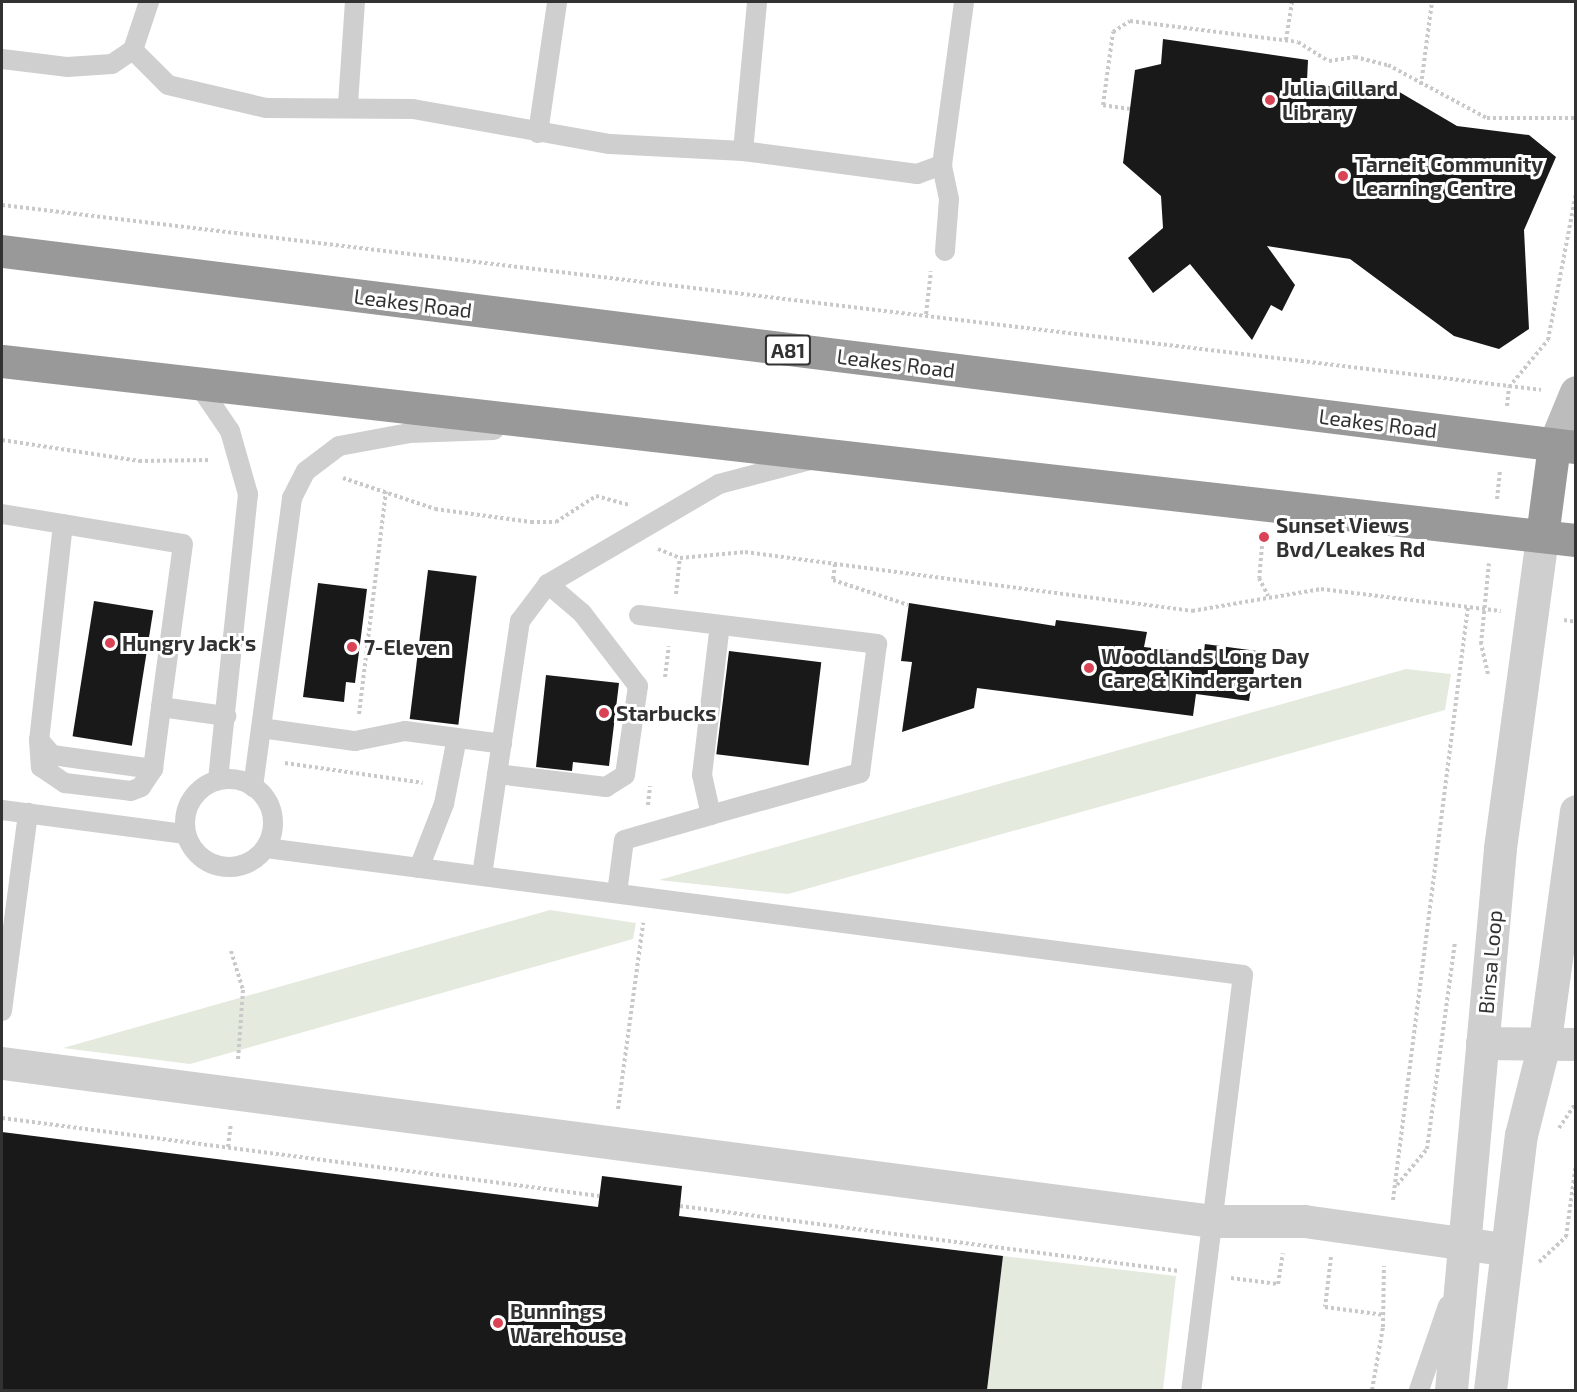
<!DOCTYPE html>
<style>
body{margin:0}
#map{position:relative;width:1577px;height:1392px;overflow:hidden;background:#fff;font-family:"Exo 2",sans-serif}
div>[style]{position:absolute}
.green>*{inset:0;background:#e5eade}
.building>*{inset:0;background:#191919;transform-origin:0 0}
.path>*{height:4px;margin-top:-2px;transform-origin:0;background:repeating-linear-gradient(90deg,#c9c9c9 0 3px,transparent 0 6px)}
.lane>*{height:20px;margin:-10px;padding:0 10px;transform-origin:10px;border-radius:10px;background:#cfcfcf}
.lane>.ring{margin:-10px;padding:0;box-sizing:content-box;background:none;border:20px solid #cfcfcf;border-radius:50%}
.street>*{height:33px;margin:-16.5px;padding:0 16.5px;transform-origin:16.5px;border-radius:16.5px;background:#cfcfcf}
.secondary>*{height:33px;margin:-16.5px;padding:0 16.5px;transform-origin:16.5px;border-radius:16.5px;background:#bcbcbc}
.highway>*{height:33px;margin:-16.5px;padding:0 16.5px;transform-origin:16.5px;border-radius:16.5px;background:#999}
.dots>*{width:16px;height:16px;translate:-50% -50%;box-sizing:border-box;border:3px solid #fff;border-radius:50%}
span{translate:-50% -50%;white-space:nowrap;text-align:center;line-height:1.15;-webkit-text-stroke:6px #fff;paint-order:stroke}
.shield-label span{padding:2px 4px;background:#fff;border:2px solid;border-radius:4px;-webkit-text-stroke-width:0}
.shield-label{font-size:20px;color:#323232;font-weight:700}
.poi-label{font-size:21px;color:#323232;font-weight:700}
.left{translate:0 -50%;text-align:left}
.street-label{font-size:21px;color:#323232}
.frame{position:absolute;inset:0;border:3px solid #323232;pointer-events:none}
</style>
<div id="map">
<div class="green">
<i style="clip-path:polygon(1406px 669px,1451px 674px,1445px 710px,788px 894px,659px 880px)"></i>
<i style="clip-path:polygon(550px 910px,636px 923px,633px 939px,190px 1064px,63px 1048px)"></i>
<i style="clip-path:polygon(1003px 1256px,1176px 1276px,1163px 1390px,987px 1390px)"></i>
</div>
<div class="building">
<i style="clip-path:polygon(1163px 39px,1308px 60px,1307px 81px,1355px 92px,1363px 86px,1396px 90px,1457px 126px,1529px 135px,1556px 157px,1524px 230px,1529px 329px,1499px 349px,1454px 336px,1350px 259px,1267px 246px,1295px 285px,1282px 311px,1271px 305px,1252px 340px,1190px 264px,1153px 293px,1128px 258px,1163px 228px,1161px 196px,1123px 163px,1135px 70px,1161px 64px)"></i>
<i style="left:428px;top:570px;width:49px;height:150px;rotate:7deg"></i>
<i style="clip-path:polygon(318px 583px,367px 589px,355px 683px,346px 682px,344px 702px,303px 697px)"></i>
<i style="left:94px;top:601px;width:60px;height:137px;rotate:9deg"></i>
<i style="clip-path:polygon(909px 603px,1055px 626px,1056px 620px,1147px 632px,1144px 647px,1203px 654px,1205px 644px,1257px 651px,1249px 701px,1196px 694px,1193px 716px,977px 688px,974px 708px,902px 732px,912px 662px,901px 661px)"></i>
<i style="left:729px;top:651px;width:93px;height:104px;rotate:7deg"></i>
<i style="clip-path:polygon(546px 675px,619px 683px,609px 766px,573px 762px,572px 771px,536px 767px)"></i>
<i style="clip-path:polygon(2px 1132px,598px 1207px,602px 1176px,682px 1186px,679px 1216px,1003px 1256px,987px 1390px,2px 1390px)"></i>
</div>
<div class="path">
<i style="left:1286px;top:40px;width:38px;rotate:-81deg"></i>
<i style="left:1421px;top:85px;width:84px;rotate:-82.5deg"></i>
<i style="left:1130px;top:109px;width:27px;rotate:-172deg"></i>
<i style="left:1103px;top:105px;width:74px;rotate:-82.2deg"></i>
<i style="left:1113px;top:32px;width:20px;rotate:-33deg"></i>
<i style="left:1130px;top:21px;width:169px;rotate:7.1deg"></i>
<i style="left:1298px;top:42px;width:36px;rotate:32deg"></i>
<i style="left:1329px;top:61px;width:26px;rotate:-9deg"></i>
<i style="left:1355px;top:57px;width:34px;rotate:14deg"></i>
<i style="left:1388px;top:65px;width:112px;rotate:28.2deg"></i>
<i style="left:1487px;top:118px;width:89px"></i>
<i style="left:2px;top:205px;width:1550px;rotate:6.85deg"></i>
<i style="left:926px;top:314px;width:43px;rotate:-83.4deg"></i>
<i style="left:1507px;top:406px;width:19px;rotate:-84deg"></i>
<i style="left:1509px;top:387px;width:61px;rotate:-50.3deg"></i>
<i style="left:1548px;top:340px;width:150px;rotate:-79.2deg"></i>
<i style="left:2px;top:440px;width:139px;rotate:8.7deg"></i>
<i style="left:139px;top:461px;width:72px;rotate:-0.8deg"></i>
<i style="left:343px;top:478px;width:97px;rotate:18.6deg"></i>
<i style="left:435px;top:509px;width:97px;rotate:7.7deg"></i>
<i style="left:531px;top:522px;width:25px"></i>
<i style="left:556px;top:522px;width:48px;rotate:-33deg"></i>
<i style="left:596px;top:496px;width:35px;rotate:15deg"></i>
<i style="left:1497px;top:499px;width:29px;rotate:-84deg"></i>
<i style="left:1262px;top:546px;width:32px;rotate:95deg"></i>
<i style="left:1259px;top:578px;width:20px;rotate:63deg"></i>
<i style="left:658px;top:549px;width:24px;rotate:22deg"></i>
<i style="left:680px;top:558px;width:65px;rotate:-5.3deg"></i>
<i style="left:745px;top:552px;width:451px;rotate:7.5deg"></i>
<i style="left:1192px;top:611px;width:131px;rotate:-9.7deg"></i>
<i style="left:1321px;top:589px;width:181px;rotate:7deg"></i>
<i style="left:835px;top:564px;width:16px;rotate:97deg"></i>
<i style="left:833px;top:580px;width:79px;rotate:18.4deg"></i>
<i style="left:676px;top:594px;width:36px;rotate:-84deg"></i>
<i style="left:1564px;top:620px;width:12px;rotate:9deg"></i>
<i style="left:1488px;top:674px;width:31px;rotate:-103deg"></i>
<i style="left:1481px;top:644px;width:81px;rotate:-84.4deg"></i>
<i style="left:665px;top:677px;width:31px;rotate:-83deg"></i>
<i style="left:359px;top:714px;width:224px;rotate:-83.1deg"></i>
<i style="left:285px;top:763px;width:139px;rotate:8.2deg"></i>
<i style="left:648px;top:805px;width:19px;rotate:-84deg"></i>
<i style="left:231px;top:951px;width:41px;rotate:72.9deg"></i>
<i style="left:243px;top:990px;width:70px;rotate:94.1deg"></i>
<i style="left:618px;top:1109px;width:188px;rotate:-82.3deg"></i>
<i style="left:2px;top:1118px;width:602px;rotate:7.44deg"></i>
<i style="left:1559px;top:1128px;width:30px;rotate:-56deg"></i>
<i style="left:228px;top:1147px;width:23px;rotate:-83deg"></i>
<i style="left:1397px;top:1185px;width:47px;rotate:-50.2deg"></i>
<i style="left:1427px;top:1149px;width:208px;rotate:-82.3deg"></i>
<i style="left:1393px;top:1200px;width:599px;rotate:-82.8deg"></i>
<i style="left:680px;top:1206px;width:503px;rotate:7.42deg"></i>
<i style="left:1331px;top:1257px;width:50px;rotate:96.8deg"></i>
<i style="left:1325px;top:1307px;width:60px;rotate:7.7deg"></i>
<i style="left:1539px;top:1262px;width:37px;rotate:-43deg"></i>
<i style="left:1566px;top:1237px;width:75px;rotate:-82.3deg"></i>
<i style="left:1231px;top:1278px;width:47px;rotate:7.3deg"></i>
<i style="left:1278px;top:1284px;width:31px;rotate:-81deg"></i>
<i style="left:1372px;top:1390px;width:64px;rotate:-80.1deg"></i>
<i style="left:1383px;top:1327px;width:61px;rotate:-89.1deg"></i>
</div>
<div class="lane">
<i style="left:133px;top:50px;width:49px;rotate:45deg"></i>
<i style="left:168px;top:85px;width:101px;rotate:13.2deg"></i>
<i style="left:266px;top:108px;width:147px;rotate:0.4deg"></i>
<i style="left:413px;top:109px;width:200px;rotate:10.1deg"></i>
<i style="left:610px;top:144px;width:133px;rotate:3deg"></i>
<i style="left:743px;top:151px;width:176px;rotate:7.5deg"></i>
<i style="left:917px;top:174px;width:27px;rotate:-20deg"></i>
<i style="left:2px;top:59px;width:65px;rotate:7deg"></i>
<i style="left:67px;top:67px;width:45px;rotate:-3.8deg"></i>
<i style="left:112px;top:64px;width:25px;rotate:-34deg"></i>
<i style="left:133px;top:50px;width:51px;rotate:-71.6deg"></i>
<i style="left:348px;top:104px;width:102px;rotate:-86.1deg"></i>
<i style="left:538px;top:133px;width:132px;rotate:-81.7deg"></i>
<i style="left:743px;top:151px;width:150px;rotate:-84.6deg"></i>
<i style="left:945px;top:251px;width:52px;rotate:-85.6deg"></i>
<i style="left:949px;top:199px;width:35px;rotate:-102deg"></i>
<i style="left:942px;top:165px;width:164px;rotate:-82.3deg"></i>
<i style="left:200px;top:387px;width:53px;rotate:55.7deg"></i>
<i style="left:230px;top:431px;width:66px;rotate:74.1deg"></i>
<i style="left:248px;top:494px;width:288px;rotate:96deg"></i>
<i style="left:2px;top:514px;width:183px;rotate:9.4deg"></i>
<i style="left:183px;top:544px;width:164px;rotate:97.7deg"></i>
<i style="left:161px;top:707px;width:66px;rotate:7.9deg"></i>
<i style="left:63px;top:524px;width:217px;rotate:96.3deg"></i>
<i style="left:39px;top:740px;width:20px;rotate:49deg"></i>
<i style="left:52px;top:755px;width:102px;rotate:7.9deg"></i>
<i style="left:153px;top:769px;width:63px;rotate:-82.6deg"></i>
<i style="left:639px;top:615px;width:240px;rotate:6.9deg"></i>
<i style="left:877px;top:644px;width:130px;rotate:97.5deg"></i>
<i style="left:860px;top:773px;width:155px;rotate:164.3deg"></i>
<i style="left:261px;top:728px;width:95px;rotate:7.9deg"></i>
<i style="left:355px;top:741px;width:51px;rotate:-11.3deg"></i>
<i style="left:405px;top:731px;width:98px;rotate:7.6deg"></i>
<i style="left:39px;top:740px;width:27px;rotate:86deg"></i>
<i style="left:41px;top:767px;width:29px;rotate:34deg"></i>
<i style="left:65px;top:783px;width:66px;rotate:6.9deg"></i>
<i style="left:131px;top:791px;width:11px;rotate:-22deg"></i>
<i style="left:141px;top:787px;width:22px;rotate:-56deg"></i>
<i style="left:497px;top:774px;width:110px;rotate:6.8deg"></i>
<i style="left:606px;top:787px;width:22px;rotate:-32deg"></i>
<i style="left:625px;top:775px;width:90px;rotate:-81.7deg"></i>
<i style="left:638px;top:686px;width:92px;rotate:-127.5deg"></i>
<i style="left:582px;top:613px;width:45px;rotate:-139.5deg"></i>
<i class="ring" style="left:185px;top:779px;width:68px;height:68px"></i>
<i style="left:253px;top:787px;width:292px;rotate:-82.3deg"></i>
<i style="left:292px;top:498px;width:30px;rotate:-63deg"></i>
<i style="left:306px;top:471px;width:41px;rotate:-37.1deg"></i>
<i style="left:339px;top:446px;width:71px;rotate:-10.5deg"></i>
<i style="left:409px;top:433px;width:85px;rotate:-2deg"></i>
<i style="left:2px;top:810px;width:185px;rotate:7.5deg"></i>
<i style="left:266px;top:848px;width:985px;rotate:7.41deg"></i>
<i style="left:1243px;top:975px;width:418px;rotate:97.1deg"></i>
<i style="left:419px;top:868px;width:69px;rotate:-68.7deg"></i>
<i style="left:444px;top:804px;width:67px;rotate:-78.9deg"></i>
<i style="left:482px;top:875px;width:257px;rotate:-81.5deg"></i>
<i style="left:520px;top:621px;width:46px;rotate:-52.9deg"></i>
<i style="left:548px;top:584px;width:198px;rotate:-30.3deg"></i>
<i style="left:719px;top:484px;width:94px;rotate:-14.8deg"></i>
<i style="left:617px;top:893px;width:53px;rotate:-82.5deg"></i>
<i style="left:624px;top:840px;width:91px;rotate:-16deg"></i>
<i style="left:711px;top:815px;width:41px;rotate:-102.7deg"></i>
<i style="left:702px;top:775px;width:151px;rotate:-83.2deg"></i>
<i style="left:2px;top:1011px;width:200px;rotate:-82.5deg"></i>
<i style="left:1419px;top:1390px;width:89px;rotate:-71deg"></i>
</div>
<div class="street">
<i style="left:1482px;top:1043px;width:94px;rotate:0.6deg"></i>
<i style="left:2px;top:1063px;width:1220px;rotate:7.44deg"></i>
<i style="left:1212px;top:1221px;width:92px"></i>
<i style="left:1304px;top:1221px;width:202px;rotate:8deg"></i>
<i style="left:1451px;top:1390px;width:544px;rotate:-84.83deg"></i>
<i style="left:1500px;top:848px;width:315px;rotate:-82.3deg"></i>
<i style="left:1490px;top:1390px;width:257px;rotate:-83.1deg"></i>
<i style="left:1521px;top:1135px;width:98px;rotate:-75.8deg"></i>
<i style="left:1545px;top:1040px;width:231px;rotate:-82.3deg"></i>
</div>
<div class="secondary">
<i style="left:1554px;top:445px;width:57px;rotate:-67.5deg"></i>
</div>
<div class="highway">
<i style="left:2px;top:251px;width:1586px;rotate:7.1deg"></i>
<i style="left:2px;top:361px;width:1584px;rotate:6.49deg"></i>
<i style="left:1542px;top:536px;width:92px;rotate:-82.5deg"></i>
</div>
<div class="dots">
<i style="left:1270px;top:100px;background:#da4355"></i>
<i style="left:1343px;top:176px;background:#da4355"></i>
<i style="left:1264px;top:537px;background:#da4355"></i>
<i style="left:110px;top:643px;background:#da4355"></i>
<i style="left:352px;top:647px;background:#da4355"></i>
<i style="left:1089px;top:668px;background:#da4355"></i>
<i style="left:604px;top:713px;background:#da4355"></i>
<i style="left:498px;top:1323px;background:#da4355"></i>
</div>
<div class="shield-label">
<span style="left:788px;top:350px">A81</span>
</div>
<div class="poi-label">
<span class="left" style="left:1282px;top:100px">Julia Gillard<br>Library</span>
<span class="left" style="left:1355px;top:176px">Tarneit Community<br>Learning Centre</span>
<span class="left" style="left:1276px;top:537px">Sunset Views<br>Bvd/Leakes Rd</span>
<span class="left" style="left:122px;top:643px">Hungry Jack's</span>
<span class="left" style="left:364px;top:647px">7-Eleven</span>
<span class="left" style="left:1101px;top:668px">Woodlands Long Day<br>Care &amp; Kindergarten</span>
<span class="left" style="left:616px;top:713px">Starbucks</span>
<span class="left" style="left:510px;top:1323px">Bunnings<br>Warehouse</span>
</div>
<div class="street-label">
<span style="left:413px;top:303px;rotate:7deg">Leakes Road</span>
<span style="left:896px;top:363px;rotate:7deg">Leakes Road</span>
<span style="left:1378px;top:423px;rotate:7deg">Leakes Road</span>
<span style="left:1490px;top:962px;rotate:-85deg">Binsa Loop</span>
</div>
<div class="frame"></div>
</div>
